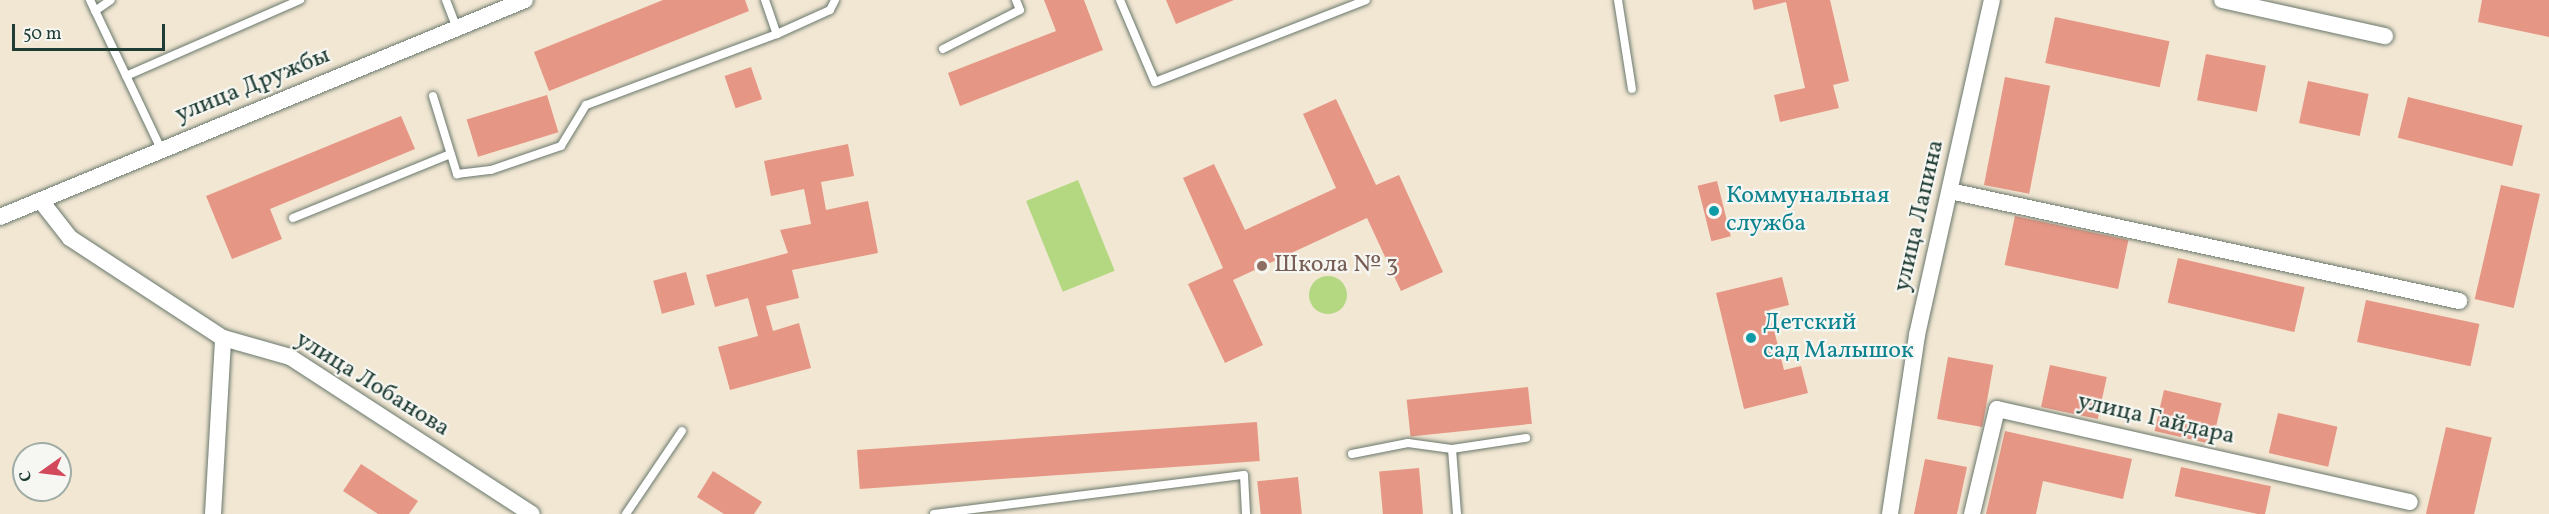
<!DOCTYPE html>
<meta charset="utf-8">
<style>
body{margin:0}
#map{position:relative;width:2549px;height:514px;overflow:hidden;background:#f2e7d3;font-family:Vollkorn,serif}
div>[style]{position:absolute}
.green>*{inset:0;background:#b4d881;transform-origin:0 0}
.round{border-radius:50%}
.building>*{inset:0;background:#e69684;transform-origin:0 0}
.roads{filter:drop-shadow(0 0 2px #69786c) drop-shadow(0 0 2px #69786c)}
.service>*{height:8px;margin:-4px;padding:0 4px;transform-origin:4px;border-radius:4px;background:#fff}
.minor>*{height:16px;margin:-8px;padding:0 8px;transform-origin:8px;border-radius:8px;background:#fff}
.dots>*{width:16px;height:16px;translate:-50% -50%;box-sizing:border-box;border:3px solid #f6f6f2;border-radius:50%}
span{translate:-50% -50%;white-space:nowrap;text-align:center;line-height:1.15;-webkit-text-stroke:4.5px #f6f6f2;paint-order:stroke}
.street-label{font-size:24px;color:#1f3d34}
.culture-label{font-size:24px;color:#0d838f}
.left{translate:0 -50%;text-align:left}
.education-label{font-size:24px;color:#785e54}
.north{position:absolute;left:12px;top:442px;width:60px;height:60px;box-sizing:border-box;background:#f6f6f2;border:2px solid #a0aca6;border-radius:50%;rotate:256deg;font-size:16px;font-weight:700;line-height:24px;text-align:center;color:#1f3d34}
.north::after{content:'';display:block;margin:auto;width:21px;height:27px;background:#d1495b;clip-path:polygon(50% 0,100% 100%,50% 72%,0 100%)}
.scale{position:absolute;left:12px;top:24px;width:153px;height:27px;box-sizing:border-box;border:3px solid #1f3d34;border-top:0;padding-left:8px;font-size:18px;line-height:21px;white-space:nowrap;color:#1f3d34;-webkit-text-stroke:4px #f6f6f2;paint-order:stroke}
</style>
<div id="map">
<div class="green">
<i style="left:1078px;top:180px;width:98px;height:56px;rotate:68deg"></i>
<i class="round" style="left:1309px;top:276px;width:38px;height:38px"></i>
</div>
<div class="building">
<i style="clip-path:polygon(663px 0,745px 0,749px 11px,549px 91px,534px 52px)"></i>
<i style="clip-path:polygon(1044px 0,1084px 0,1103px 50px,960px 106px,948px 73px,1056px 31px)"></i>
<i style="clip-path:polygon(1166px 0,1234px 0,1176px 24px)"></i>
<i style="clip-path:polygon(1752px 0,1830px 0,1849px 81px,1833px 85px,1839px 108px,1780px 122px,1774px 95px,1805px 88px,1786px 2px,1754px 10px)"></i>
<i style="clip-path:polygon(2482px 0,2549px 0,2549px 37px,2478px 22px)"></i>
<i style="left:2055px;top:17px;width:117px;height:47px;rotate:12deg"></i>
<i style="left:2206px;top:54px;width:61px;height:47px;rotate:11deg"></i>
<i style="left:751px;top:67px;width:34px;height:28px;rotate:71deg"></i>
<i style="left:2005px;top:77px;width:46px;height:110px;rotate:11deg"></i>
<i style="left:2308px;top:81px;width:62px;height:43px;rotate:12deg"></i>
<i style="left:547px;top:95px;width:39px;height:84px;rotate:73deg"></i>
<i style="left:2408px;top:97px;width:118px;height:42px;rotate:14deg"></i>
<i style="clip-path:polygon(1336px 99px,1376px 185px,1399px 175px,1443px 272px,1401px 291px,1367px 218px,1233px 280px,1263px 345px,1225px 363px,1188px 284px,1223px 268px,1183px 178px,1214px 164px,1245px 230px,1336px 188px,1303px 114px)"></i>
<i style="clip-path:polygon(401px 116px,415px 149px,270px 209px,282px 239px,232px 259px,206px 196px)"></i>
<i style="clip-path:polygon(848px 144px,854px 176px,821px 182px,826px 210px,868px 201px,878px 253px,792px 270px,799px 298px,766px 306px,773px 331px,799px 323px,811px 368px,730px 390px,718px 347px,758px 336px,748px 298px,715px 307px,706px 275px,788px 253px,780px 230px,811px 224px,804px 189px,771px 196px,764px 161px)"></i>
<i style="left:1717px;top:181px;width:57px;height:20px;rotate:76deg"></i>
<i style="left:2501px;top:185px;width:40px;height:117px;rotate:13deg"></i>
<i style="left:2015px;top:216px;width:116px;height:50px;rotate:12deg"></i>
<i style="left:2178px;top:258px;width:130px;height:46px;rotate:13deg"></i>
<i style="left:686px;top:272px;width:34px;height:34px;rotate:75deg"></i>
<i style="clip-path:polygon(1782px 277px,1789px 305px,1769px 310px,1784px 370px,1801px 366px,1808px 393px,1744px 409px,1716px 293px)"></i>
<i style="left:2366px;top:300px;width:116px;height:43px;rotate:12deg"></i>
<i style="left:1948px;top:357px;width:46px;height:63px;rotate:10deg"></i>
<i style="left:2050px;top:365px;width:58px;height:43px;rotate:12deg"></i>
<i style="left:1528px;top:387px;width:37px;height:122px;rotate:84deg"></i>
<i style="left:2164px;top:390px;width:59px;height:42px;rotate:13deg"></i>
<i style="left:2278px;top:413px;width:61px;height:41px;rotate:13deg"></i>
<i style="left:1257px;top:422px;width:39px;height:401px;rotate:86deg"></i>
<i style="left:2446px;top:427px;width:47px;height:89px;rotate:13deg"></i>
<i style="clip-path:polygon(2005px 431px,2132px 459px,2123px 499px,2043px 481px,2036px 514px,1986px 514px)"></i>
<i style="clip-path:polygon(1925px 459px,1967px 467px,1957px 514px,1914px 514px)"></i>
<i style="clip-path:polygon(361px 464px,418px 501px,409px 514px,378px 514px,343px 491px)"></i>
<i style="left:2181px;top:467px;width:92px;height:30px;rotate:12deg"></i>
<i style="left:1419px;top:468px;width:46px;height:40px;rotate:85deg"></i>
<i style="clip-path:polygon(713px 471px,762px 502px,754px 514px,724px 514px,697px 497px)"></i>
<i style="left:1298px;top:477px;width:37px;height:41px;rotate:84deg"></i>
</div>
<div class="roads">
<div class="service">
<i style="left:90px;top:0;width:165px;rotate:64.5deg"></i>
<i style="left:446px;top:0;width:30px;rotate:69deg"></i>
<i style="left:765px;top:0;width:36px;rotate:71deg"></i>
<i style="left:777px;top:34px;width:58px;rotate:-24.4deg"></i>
<i style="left:830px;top:10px;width:11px;rotate:-63deg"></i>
<i style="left:1120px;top:0;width:89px;rotate:66.9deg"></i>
<i style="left:1155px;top:82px;width:226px;rotate:-21.2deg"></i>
<i style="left:1618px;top:0;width:90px;rotate:81.1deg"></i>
<i style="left:95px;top:11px;width:19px;rotate:-35deg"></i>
<i style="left:943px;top:49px;width:86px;rotate:-26.9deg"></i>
<i style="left:1020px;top:10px;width:11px;rotate:-112deg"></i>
<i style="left:126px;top:76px;width:190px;rotate:-23.6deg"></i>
<i style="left:433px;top:96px;width:82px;rotate:72.9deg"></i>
<i style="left:457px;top:174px;width:34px;rotate:-7deg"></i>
<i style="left:491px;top:170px;width:74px;rotate:-18.9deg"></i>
<i style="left:561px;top:146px;width:48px;rotate:-58.6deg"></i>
<i style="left:586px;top:105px;width:204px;rotate:-20.4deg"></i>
<i style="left:293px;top:218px;width:170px;rotate:-22.1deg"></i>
<i style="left:1352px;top:454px;width:57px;rotate:-11.1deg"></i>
<i style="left:1408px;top:443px;width:44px;rotate:7.8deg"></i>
<i style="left:626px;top:514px;width:100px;rotate:-56deg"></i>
<i style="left:934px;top:514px;width:312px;rotate:-7.2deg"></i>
<i style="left:1244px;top:475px;width:39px;rotate:87deg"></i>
<i style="left:1457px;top:514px;width:65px;rotate:-94.4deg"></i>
<i style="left:1452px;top:449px;width:75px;rotate:-8.5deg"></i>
</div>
<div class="minor">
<i style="left:2222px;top:0;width:167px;rotate:12.5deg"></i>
<i style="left:1950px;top:191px;width:521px;rotate:12.19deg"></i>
<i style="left:41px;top:201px;width:47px;rotate:51.9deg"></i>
<i style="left:70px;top:238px;width:183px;rotate:33.2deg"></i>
<i style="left:223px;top:338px;width:70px;rotate:15.8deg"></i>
<i style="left:290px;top:357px;width:288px;rotate:33deg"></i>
<i style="left:0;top:217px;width:568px;rotate:-22.46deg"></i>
<i style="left:213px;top:514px;width:176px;rotate:-86.7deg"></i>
<i style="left:1890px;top:514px;width:181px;rotate:-81.4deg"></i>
<i style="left:1917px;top:335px;width:343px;rotate:-77.4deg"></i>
<i style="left:1972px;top:514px;width:108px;rotate:-76.6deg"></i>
<i style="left:1997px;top:409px;width:423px;rotate:12.7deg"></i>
</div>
</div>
<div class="dots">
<i style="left:1714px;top:211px;background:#0f9aa8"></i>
<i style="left:1262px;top:266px;background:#8d6e63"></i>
<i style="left:1751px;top:338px;background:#0f9aa8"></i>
</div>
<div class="street-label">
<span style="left:253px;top:86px;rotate:-22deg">улица Дружбы</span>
<span style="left:1920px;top:216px;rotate:-77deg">улица Лапина</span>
<span style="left:372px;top:385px;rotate:32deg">улица Лобанова</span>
<span style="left:2156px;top:420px;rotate:13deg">улица Гайдара</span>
</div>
<div class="culture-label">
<span class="left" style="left:1726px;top:211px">Коммунальная<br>служба</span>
<span class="left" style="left:1763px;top:338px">Детский<br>сад Малышок</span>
</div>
<div class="education-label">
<span class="left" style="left:1274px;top:266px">Школа № 3</span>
</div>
<div class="north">С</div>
<div class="scale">50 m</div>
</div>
